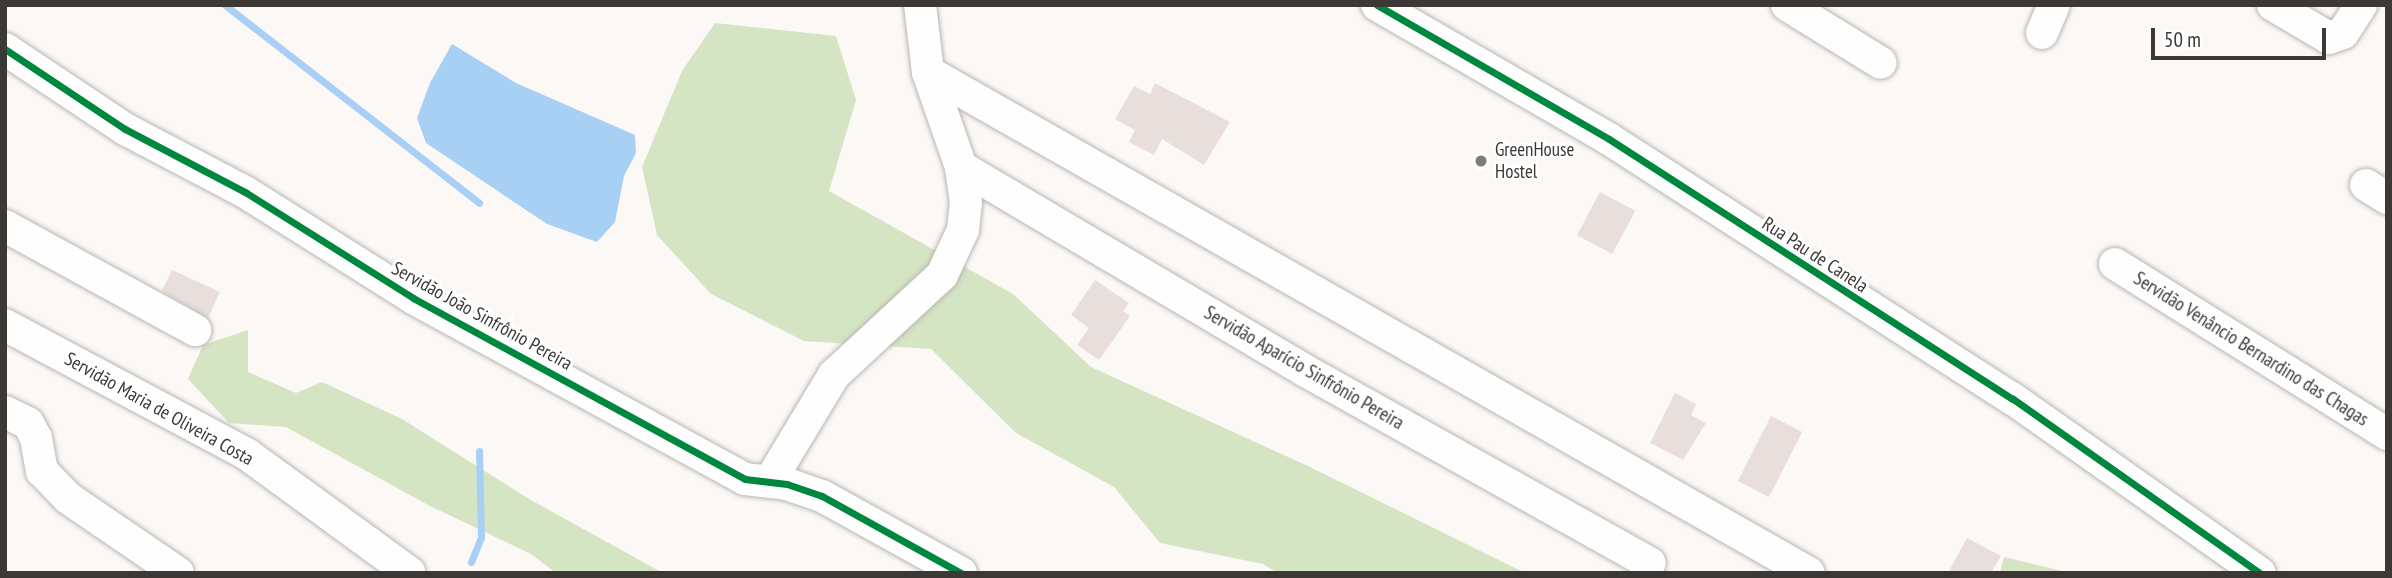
<!DOCTYPE html>
<meta charset="utf-8">
<style>
body{margin:0}
#map{position:relative;width:2392px;height:578px;overflow:hidden;background:#fbf8f5;font-family:"PT Sans Narrow",sans-serif}
div>[style]{position:absolute}
.green>*{inset:0;background:#d5e4c3}
.water>*{inset:0;background:#a8cff4}
.stream>*{height:7px;margin:-3.5px;padding:0 3.5px;transform-origin:3.5px;border-radius:3.5px;background:#a8cff4}
.building>*{inset:0;background:#e8dfdc;transform-origin:0 0}
.roads{filter:drop-shadow(0 0 2px #b8b6b4) drop-shadow(0 0 2px #b8b6b4)}
.minor>*{height:32px;margin:-16px;padding:0 16px;transform-origin:16px;border-radius:16px;background:#fefefe}
.cycleway>*{height:7px;margin:-3.5px;padding:0 3.5px;transform-origin:3.5px;border-radius:3.5px;background:#00873e}
.dots>*{width:19px;height:19px;translate:-50% -50%;box-sizing:border-box;border:4px solid #fff;border-radius:50%}
span{translate:-50% -50%;white-space:nowrap;text-align:center;line-height:1.15;-webkit-text-stroke:6px #fff;paint-order:stroke}
.poi-label{font-size:19px;color:#3b3836}
.left{translate:0 -50%;text-align:left}
.street-label{font-size:19px;color:#3b3836}
.frame{position:absolute;inset:0;border:7px solid #3b3836;pointer-events:none}
.scale{position:absolute;left:2151px;top:28px;width:175px;height:32px;box-sizing:border-box;border:4px solid #3b3836;border-top:0;padding-left:9px;font-size:21px;line-height:24px;white-space:nowrap;color:#3b3836;-webkit-text-stroke:5px #fff;paint-order:stroke}
</style>
<div id="map">
<div class="green">
<i style="clip-path:polygon(715px 23px,836px 36px,856px 100px,829px 191px,1013px 294px,1091px 367px,1310px 467px,1525px 573px,1278px 573px,1263px 564px,1160px 543px,1114px 487px,1016px 433px,931px 349px,804px 341px,711px 294px,657px 235px,642px 167px,682px 71px)"></i>
<i style="clip-path:polygon(248px 330px,248px 372px,296px 393px,322px 382px,402px 419px,529px 499px,663px 573px,556px 573px,531px 554px,430px 506px,286px 427px,229px 423px,188px 379px,203px 345px)"></i>
<i style="clip-path:polygon(2004px 557px,2070px 573px,2000px 573px)"></i>
</div>
<div class="water">
<i style="clip-path:polygon(452px 44px,516px 83px,635px 135px,636px 153px,624px 176px,615px 222px,597px 242px,547px 224px,426px 143px,417px 118px,430px 83px)"></i>
</div>
<div class="stream">
<i style="left:225px;top:5px;width:322px;rotate:37.9deg"></i>
<i style="left:471px;top:562px;width:27px;rotate:-68deg"></i>
<i style="left:481px;top:537px;width:86px;rotate:-91.3deg"></i>
</div>
<div class="building">
<i style="clip-path:polygon(1155px 83px,1230px 122px,1204px 165px,1162px 139px,1154px 155px,1129px 142px,1135px 130px,1115px 119px,1134px 86px,1150px 94px)"></i>
<i style="left:1600px;top:192px;width:40px;height:49px;rotate:28deg"></i>
<i style="clip-path:polygon(172px 270px,220px 292px,208px 318px,162px 291px)"></i>
<i style="clip-path:polygon(1095px 280px,1129px 303px,1123px 311px,1130px 316px,1099px 360px,1077px 345px,1089px 328px,1071px 315px)"></i>
<i style="clip-path:polygon(1675px 393px,1696px 404px,1691px 415px,1706px 423px,1683px 460px,1650px 443px)"></i>
<i style="left:1771px;top:416px;width:35px;height:73px;rotate:27deg"></i>
<i style="clip-path:polygon(1967px 538px,2001px 556px,1991px 573px,1948px 573px)"></i>
</div>
<div class="roads">
<div class="minor">
<i style="left:1377px;top:5px;width:268px;rotate:30deg"></i>
<i style="left:1609px;top:139px;width:480px;rotate:32.8deg"></i>
<i style="left:2013px;top:399px;width:302px;rotate:35.2deg"></i>
<i style="left:1787px;top:5px;width:110px;rotate:31.7deg"></i>
<i style="left:2273px;top:5px;width:65px;rotate:30.5deg"></i>
<i style="left:2329px;top:38px;width:15px;rotate:-20deg"></i>
<i style="left:2343px;top:33px;width:33px;rotate:-57deg"></i>
<i style="left:2042px;top:33px;width:30px;rotate:-67deg"></i>
<i style="left:5px;top:49px;width:144px;rotate:33.7deg"></i>
<i style="left:125px;top:129px;width:136px;rotate:27.7deg"></i>
<i style="left:245px;top:192px;width:199px;rotate:32.2deg"></i>
<i style="left:413px;top:298px;width:378px;rotate:28.6deg"></i>
<i style="left:745px;top:479px;width:42px;rotate:6.8deg"></i>
<i style="left:787px;top:484px;width:37px;rotate:19deg"></i>
<i style="left:822px;top:496px;width:159px;rotate:29deg"></i>
<i style="left:928px;top:72px;width:1013px;rotate:29.63deg"></i>
<i style="left:961px;top:167px;width:399px;rotate:30.6deg"></i>
<i style="left:1304px;top:370px;width:396px;rotate:29.2deg"></i>
<i style="left:2366px;top:185px;width:25px;rotate:32deg"></i>
<i style="left:5px;top:226px;width:217px;rotate:28.7deg"></i>
<i style="left:2115px;top:264px;width:321px;rotate:32deg"></i>
<i style="left:5px;top:325px;width:276px;rotate:28.1deg"></i>
<i style="left:248px;top:455px;width:200px;rotate:36.1deg"></i>
<i style="left:5px;top:412px;width:25px;rotate:26deg"></i>
<i style="left:28px;top:423px;width:17px;rotate:62deg"></i>
<i style="left:36px;top:438px;width:34px;rotate:80deg"></i>
<i style="left:42px;top:471px;width:37px;rotate:46deg"></i>
<i style="left:68px;top:498px;width:133px;rotate:34.3deg"></i>
<i style="left:770px;top:481px;width:124px;rotate:-58.9deg"></i>
<i style="left:834px;top:375px;width:147px;rotate:-42.8deg"></i>
<i style="left:942px;top:275px;width:50px;rotate:-65deg"></i>
<i style="left:963px;top:230px;width:27px;rotate:-84deg"></i>
<i style="left:966px;top:203px;width:36px;rotate:-98deg"></i>
<i style="left:961px;top:167px;width:101px;rotate:-109.2deg"></i>
<i style="left:928px;top:72px;width:67px;rotate:-96.8deg"></i>
</div>
</div>
<div class="cycleway">
<i style="left:1377px;top:5px;width:268px;rotate:30deg"></i>
<i style="left:1609px;top:139px;width:480px;rotate:32.8deg"></i>
<i style="left:2013px;top:399px;width:302px;rotate:35.2deg"></i>
<i style="left:5px;top:49px;width:144px;rotate:33.7deg"></i>
<i style="left:125px;top:129px;width:136px;rotate:27.7deg"></i>
<i style="left:245px;top:192px;width:199px;rotate:32.2deg"></i>
<i style="left:413px;top:298px;width:378px;rotate:28.6deg"></i>
<i style="left:745px;top:479px;width:42px;rotate:6.8deg"></i>
<i style="left:787px;top:484px;width:37px;rotate:19deg"></i>
<i style="left:822px;top:496px;width:159px;rotate:29deg"></i>
</div>
<div class="dots">
<i style="left:1481px;top:161px;background:#7e7b79"></i>
</div>
<div class="poi-label">
<span class="left" style="left:1495px;top:161px">GreenHouse<br>Hostel</span>
</div>
<div class="street-label">
<span style="left:1815px;top:255px;rotate:33deg">Rua Pau de Canela</span>
<span style="left:482px;top:316px;rotate:29deg">Servidão João Sinfrônio Pereira</span>
<span style="left:2251px;top:349px;rotate:32deg">Servidão Venâncio Bernardino das Chagas</span>
<span style="left:1304px;top:368px;rotate:30deg">Servidão Aparício Sinfrônio Pereira</span>
<span style="left:159px;top:409px;rotate:29deg">Servidão Maria de Oliveira Costa</span>
</div>
<div class="frame"></div>
<div class="scale">50 m</div>
</div>
